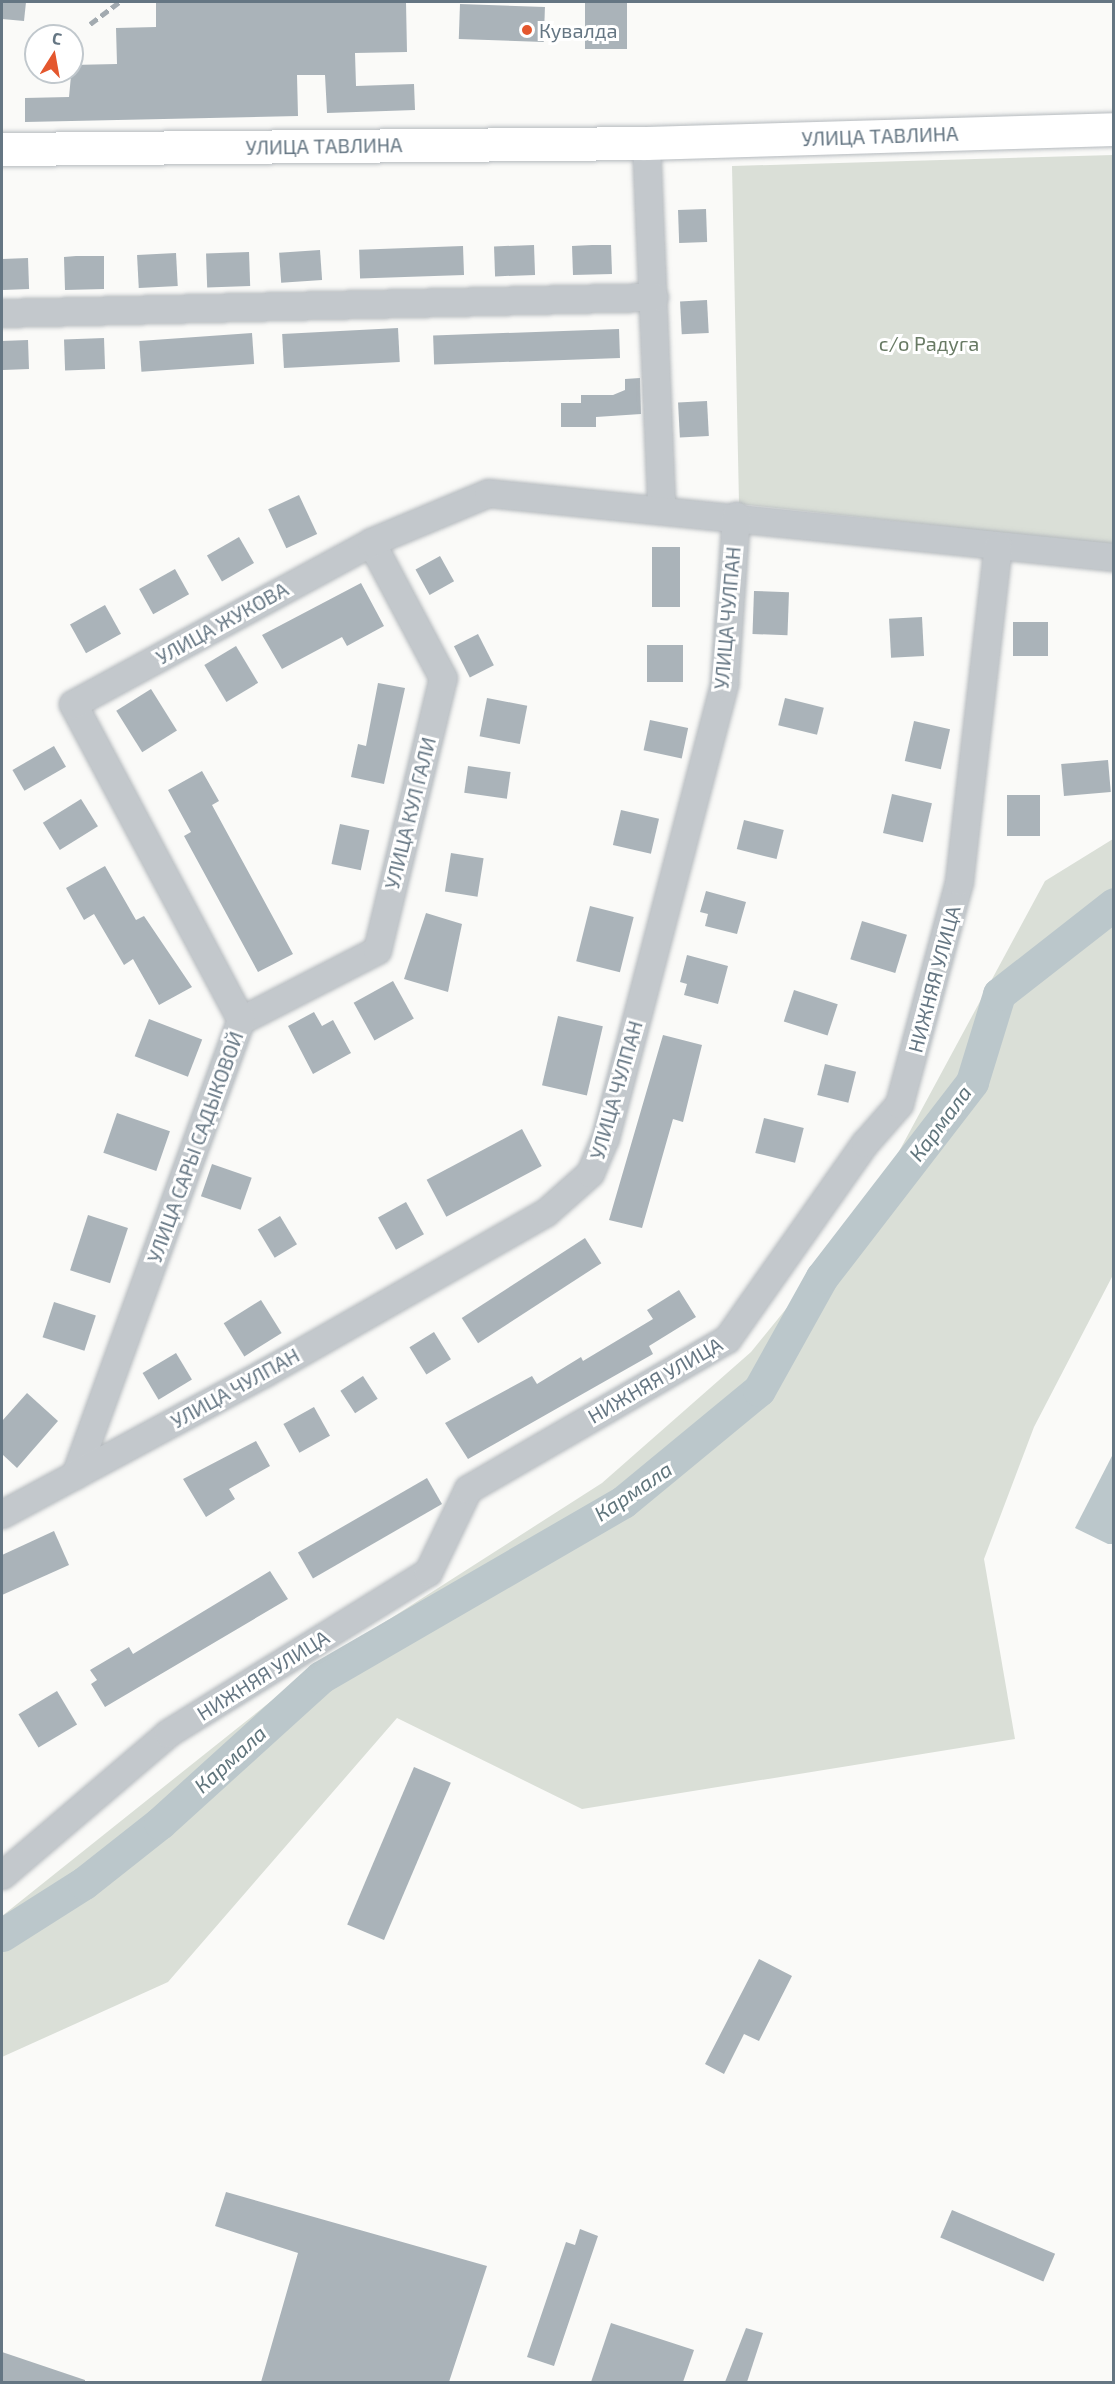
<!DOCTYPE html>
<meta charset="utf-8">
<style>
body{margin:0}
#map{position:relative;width:1115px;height:2384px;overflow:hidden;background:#fafaf8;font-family:"Exo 2",sans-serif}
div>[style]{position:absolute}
.green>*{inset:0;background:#dadfd7}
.water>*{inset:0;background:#bbc7cb}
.river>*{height:33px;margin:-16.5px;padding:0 16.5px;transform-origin:16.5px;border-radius:16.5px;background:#bbc7cb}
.building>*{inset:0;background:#aab3b9;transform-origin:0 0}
.roads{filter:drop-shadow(0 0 2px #b5babe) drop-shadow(0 0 2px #b5babe)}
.minor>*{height:27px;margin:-13.5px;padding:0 13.5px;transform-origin:13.5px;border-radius:13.5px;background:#c3c8cc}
.major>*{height:33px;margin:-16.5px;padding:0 16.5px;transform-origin:16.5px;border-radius:16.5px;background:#fff}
.rail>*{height:4.5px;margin-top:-2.25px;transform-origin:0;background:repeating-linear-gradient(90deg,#a2aab0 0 9px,transparent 0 13.5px)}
.dots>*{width:16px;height:16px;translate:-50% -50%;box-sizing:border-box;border:3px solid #fff;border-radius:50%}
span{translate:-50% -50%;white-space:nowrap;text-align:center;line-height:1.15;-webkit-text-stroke:6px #fff;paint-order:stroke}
.poi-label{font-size:20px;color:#657683}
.left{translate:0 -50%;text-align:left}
.street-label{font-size:20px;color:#657683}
.park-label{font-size:20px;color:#687a64}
.water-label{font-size:21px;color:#60757c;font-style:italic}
.frame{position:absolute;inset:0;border:3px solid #657683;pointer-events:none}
.north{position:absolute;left:24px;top:24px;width:60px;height:60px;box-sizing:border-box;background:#fff;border:2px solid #c1c8cd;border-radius:50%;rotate:11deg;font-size:16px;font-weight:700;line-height:24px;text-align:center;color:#657683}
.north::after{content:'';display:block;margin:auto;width:21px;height:27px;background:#e4572e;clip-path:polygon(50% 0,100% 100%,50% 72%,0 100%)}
</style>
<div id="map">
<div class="green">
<i style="clip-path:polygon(1113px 155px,1113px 545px,739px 504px,732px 166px)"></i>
<i style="clip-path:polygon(1113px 839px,1113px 1275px,1034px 1427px,984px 1559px,1015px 1739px,582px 1809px,397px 1718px,168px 1982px,2px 2057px,2px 1916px,310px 1670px,602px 1483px,751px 1352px,869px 1207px,1045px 881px)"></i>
</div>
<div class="water">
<i style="clip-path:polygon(1113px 1454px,1113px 1544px,1108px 1544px,1075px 1528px)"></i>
</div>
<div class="river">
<i style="left:2px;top:1935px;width:97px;rotate:-32.4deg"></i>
<i style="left:84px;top:1883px;width:97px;rotate:-38.3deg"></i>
<i style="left:160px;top:1823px;width:217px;rotate:-42.2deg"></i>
<i style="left:321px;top:1677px;width:349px;rotate:-30.1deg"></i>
<i style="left:623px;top:1502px;width:176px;rotate:-39.5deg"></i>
<i style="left:759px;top:1390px;width:129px;rotate:-60.9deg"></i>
<i style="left:822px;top:1277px;width:246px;rotate:-52.4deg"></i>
<i style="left:972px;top:1082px;width:92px;rotate:-72.9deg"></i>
<i style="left:999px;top:994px;width:146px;rotate:-38deg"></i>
</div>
<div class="building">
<i style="clip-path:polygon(2px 2px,26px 2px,24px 21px,2px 19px)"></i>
<i style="clip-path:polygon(156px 2px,406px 2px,407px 52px,355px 53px,356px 86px,414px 84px,415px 110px,327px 113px,325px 75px,297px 75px,298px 116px,25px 122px,25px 98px,69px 97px,72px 65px,117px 64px,116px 28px,156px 27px)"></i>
<i style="left:585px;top:2px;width:42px;height:47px"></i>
<i style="left:460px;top:4px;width:85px;height:35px;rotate:2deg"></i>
<i style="left:706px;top:209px;width:33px;height:28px;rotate:88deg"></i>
<i style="left:534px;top:245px;width:30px;height:40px;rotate:88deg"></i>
<i style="clip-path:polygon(592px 245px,611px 245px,612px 274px,573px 275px,572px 246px)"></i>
<i style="left:463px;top:246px;width:29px;height:104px;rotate:88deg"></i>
<i style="left:320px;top:250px;width:30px;height:41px;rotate:86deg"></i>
<i style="left:249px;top:252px;width:34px;height:43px;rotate:88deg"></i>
<i style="left:176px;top:253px;width:33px;height:39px;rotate:87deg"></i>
<i style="clip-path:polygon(76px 256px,104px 256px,104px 289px,65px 290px,64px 257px)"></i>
<i style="left:28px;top:258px;width:31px;height:26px;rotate:88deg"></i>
<i style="left:707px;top:300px;width:33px;height:27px;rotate:87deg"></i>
<i style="left:398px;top:328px;width:34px;height:116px;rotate:87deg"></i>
<i style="left:619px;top:329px;width:29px;height:186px;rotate:88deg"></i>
<i style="left:252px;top:333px;width:31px;height:113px;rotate:86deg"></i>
<i style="left:104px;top:338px;width:31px;height:40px;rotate:88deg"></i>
<i style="left:28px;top:340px;width:29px;height:26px;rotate:88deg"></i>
<i style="clip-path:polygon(640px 378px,641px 414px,596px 417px,596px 427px,561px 427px,561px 403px,581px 403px,581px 395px,613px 395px,625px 390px,625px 379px)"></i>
<i style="left:707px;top:401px;width:35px;height:29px;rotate:87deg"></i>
<i style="left:299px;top:495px;width:43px;height:34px;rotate:65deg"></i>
<i style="left:239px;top:537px;width:30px;height:37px;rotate:60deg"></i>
<i style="left:652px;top:547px;width:28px;height:60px"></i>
<i style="left:440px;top:556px;width:29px;height:28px;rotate:61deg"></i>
<i style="left:175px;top:569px;width:29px;height:41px;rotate:61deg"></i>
<i style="clip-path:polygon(361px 583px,384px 626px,347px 646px,342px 637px,282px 669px,262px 635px)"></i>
<i style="left:754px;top:591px;width:35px;height:43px;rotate:2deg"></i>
<i style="left:105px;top:605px;width:33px;height:40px;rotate:61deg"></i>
<i style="left:922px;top:617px;width:39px;height:33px;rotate:87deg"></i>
<i style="left:1048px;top:622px;width:34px;height:35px;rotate:90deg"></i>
<i style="left:478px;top:634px;width:35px;height:27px;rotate:63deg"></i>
<i style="left:647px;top:645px;width:36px;height:37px"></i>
<i style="left:236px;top:646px;width:43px;height:37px;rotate:59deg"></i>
<i style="clip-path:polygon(378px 683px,405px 688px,384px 784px,351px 777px,358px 744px,366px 746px)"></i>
<i style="left:151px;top:689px;width:49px;height:41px;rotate:58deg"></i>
<i style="left:487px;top:698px;width:41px;height:39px;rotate:11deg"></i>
<i style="left:785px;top:698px;width:40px;height:28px;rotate:14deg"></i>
<i style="left:650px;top:720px;width:39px;height:31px;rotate:12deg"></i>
<i style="left:914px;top:721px;width:37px;height:41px;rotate:13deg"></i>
<i style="left:54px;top:746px;width:24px;height:48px;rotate:60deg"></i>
<i style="left:1108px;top:760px;width:32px;height:47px;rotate:85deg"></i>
<i style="left:468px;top:766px;width:43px;height:27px;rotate:8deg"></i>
<i style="clip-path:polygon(202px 771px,219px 801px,212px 805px,293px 954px,258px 972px,184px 836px,191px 832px,168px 790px)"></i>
<i style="left:892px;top:794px;width:41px;height:40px;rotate:13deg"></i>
<i style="left:1007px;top:795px;width:33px;height:41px"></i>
<i style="left:81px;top:799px;width:32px;height:45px;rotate:58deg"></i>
<i style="left:621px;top:810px;width:39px;height:36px;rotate:13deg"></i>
<i style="left:744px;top:820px;width:41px;height:30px;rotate:14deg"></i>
<i style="left:340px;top:824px;width:30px;height:41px;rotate:12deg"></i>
<i style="left:451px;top:853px;width:33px;height:39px;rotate:9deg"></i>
<i style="clip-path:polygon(105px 866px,136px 920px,144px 916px,192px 987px,159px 1005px,133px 959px,124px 965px,94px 914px,84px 920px,66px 888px)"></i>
<i style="clip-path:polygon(706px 891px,746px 902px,737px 934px,705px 926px,708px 914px,700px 912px)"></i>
<i style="left:590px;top:906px;width:45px;height:57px;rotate:14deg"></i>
<i style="clip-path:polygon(426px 913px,462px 924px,448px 992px,404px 979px)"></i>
<i style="left:862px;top:921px;width:47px;height:40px;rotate:17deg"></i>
<i style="clip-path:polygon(687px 955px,728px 966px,718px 1004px,684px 995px,687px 984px,680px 982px)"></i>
<i style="left:393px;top:981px;width:43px;height:45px;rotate:61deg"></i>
<i style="left:794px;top:990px;width:46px;height:33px;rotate:18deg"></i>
<i style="clip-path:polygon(314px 1012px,322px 1026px,333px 1020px,351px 1053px,313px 1074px,288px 1026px)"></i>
<i style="left:558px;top:1016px;width:46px;height:71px;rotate:13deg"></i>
<i style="left:149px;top:1019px;width:57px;height:40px;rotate:21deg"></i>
<i style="clip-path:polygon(663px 1035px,702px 1045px,683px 1122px,673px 1119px,642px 1228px,609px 1220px)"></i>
<i style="left:825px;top:1064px;width:32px;height:32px;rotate:14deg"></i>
<i style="left:117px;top:1113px;width:56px;height:42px;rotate:19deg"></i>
<i style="left:764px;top:1118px;width:41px;height:36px;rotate:14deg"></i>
<i style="left:522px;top:1129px;width:42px;height:108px;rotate:62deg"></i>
<i style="left:212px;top:1164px;width:42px;height:34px;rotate:19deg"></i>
<i style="left:406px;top:1202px;width:37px;height:32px;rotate:61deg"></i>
<i style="left:88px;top:1215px;width:42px;height:58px;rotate:18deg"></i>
<i style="left:280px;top:1216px;width:33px;height:26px;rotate:59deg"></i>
<i style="left:585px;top:1238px;width:30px;height:147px;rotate:57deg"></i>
<i style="clip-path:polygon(679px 1290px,696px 1317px,649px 1346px,653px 1354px,468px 1459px,445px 1423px,532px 1376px,537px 1384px,581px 1357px,583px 1361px,653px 1319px,647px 1310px)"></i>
<i style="left:261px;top:1300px;width:39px;height:44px;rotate:58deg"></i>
<i style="left:54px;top:1302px;width:44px;height:37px;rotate:18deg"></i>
<i style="left:434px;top:1332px;width:32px;height:29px;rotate:58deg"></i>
<i style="left:176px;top:1353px;width:31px;height:39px;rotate:59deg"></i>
<i style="left:363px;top:1376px;width:27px;height:27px;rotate:57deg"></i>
<i style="clip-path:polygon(27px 1393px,58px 1421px,17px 1468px,2px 1454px,2px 1421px)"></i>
<i style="left:314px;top:1407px;width:33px;height:35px;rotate:61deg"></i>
<i style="clip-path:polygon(256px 1441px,270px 1466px,229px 1489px,235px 1499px,206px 1517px,183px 1479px)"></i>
<i style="left:427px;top:1478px;width:30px;height:149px;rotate:60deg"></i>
<i style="clip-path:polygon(54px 1531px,69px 1565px,2px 1595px,2px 1555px)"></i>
<i style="clip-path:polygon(270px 1571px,288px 1599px,105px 1707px,91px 1684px,97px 1680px,90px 1670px,129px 1647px,133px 1654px)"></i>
<i style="left:57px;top:1691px;width:39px;height:45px;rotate:59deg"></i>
<i style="left:414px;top:1767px;width:40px;height:171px;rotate:23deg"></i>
<i style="clip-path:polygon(759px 1959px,792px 1976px,759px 2041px,744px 2034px,724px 2074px,705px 2064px)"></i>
<i style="clip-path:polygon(226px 2192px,487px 2266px,449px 2382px,261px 2382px,298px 2253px,215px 2226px)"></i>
<i style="left:952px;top:2210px;width:112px;height:30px;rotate:23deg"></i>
<i style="clip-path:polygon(580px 2229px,598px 2236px,554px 2366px,527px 2357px,566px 2242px,575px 2245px)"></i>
<i style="clip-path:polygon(611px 2323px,694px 2350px,683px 2382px,591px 2382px)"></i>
<i style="clip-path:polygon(746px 2328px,763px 2333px,747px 2382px,725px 2382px)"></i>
<i style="clip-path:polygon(2px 2352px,85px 2380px,85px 2382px,2px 2382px)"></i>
</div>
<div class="roads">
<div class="minor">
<i style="left:646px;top:143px;width:363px;rotate:87.6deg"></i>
<i style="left:2px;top:313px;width:652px;rotate:-1.41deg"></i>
<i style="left:241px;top:1020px;width:153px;rotate:-27.2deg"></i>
<i style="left:377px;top:950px;width:280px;rotate:-76.4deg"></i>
<i style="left:443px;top:678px;width:154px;rotate:-117.9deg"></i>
<i style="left:75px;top:1475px;width:484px;rotate:-70deg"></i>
<i style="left:241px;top:1020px;width:358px;rotate:-118deg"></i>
<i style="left:73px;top:704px;width:339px;rotate:-28.5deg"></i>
<i style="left:371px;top:542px;width:127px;rotate:-22.7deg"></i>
<i style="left:488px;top:493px;width:629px;rotate:5.84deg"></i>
<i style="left:2px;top:1514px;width:298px;rotate:-28.3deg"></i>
<i style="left:264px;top:1373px;width:323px;rotate:-29.7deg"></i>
<i style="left:545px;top:1213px;width:60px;rotate:-41.6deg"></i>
<i style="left:590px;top:1173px;width:38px;rotate:-67deg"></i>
<i style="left:605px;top:1138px;width:470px;rotate:-75.3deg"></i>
<i style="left:724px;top:683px;width:168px;rotate:-85.9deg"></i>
<i style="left:2px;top:1875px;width:218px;rotate:-40.5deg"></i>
<i style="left:168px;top:1733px;width:306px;rotate:-31.8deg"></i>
<i style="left:428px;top:1572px;width:92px;rotate:-64.3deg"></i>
<i style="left:468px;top:1489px;width:299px;rotate:-30.1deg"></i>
<i style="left:727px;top:1339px;width:240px;rotate:-54.9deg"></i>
<i style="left:865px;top:1143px;width:52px;rotate:-48.9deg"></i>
<i style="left:899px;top:1104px;width:231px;rotate:-74.9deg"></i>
<i style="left:959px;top:881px;width:337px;rotate:-83.4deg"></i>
</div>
<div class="major">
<i style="left:2px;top:149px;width:644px;rotate:-0.53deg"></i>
<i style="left:646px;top:143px;width:468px;rotate:-1.7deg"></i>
</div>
</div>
<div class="rail">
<i style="left:90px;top:24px;width:36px;rotate:-37deg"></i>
</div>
<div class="dots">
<i style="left:527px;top:30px;background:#e4572e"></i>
</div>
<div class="poi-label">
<span class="left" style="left:539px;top:30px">Кувалда</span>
</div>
<div class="street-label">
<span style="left:880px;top:136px;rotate:-2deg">УЛИЦА ТАВЛИНА</span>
<span style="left:324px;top:146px;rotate:-1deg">УЛИЦА ТАВЛИНА</span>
<span style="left:727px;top:618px;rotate:-85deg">УЛИЦА ЧУЛПАН</span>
<span style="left:222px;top:623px;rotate:-29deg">УЛИЦА ЖУКОВА</span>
<span style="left:410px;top:813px;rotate:-76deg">УЛИЦА КУЛ ГАЛИ</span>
<span style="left:934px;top:979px;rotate:-75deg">НИЖНЯЯ УЛИЦА</span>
<span style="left:616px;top:1090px;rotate:-74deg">УЛИЦА ЧУЛПАН</span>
<span style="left:195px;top:1147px;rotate:-70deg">УЛИЦА САРЫ САДЫКОВОЙ</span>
<span style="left:655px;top:1380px;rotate:-30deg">НИЖНЯЯ УЛИЦА</span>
<span style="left:235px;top:1388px;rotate:-29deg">УЛИЦА ЧУЛПАН</span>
<span style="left:263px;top:1675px;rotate:-32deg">НИЖНЯЯ УЛИЦА</span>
</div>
<div class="park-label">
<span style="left:929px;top:343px">с/о Радуга</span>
</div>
<div class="water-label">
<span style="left:940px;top:1123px;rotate:-53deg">Кармала</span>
<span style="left:633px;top:1491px;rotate:-34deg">Кармала</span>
<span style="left:230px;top:1759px;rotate:-42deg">Кармала</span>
</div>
<div class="frame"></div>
<div class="north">С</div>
</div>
